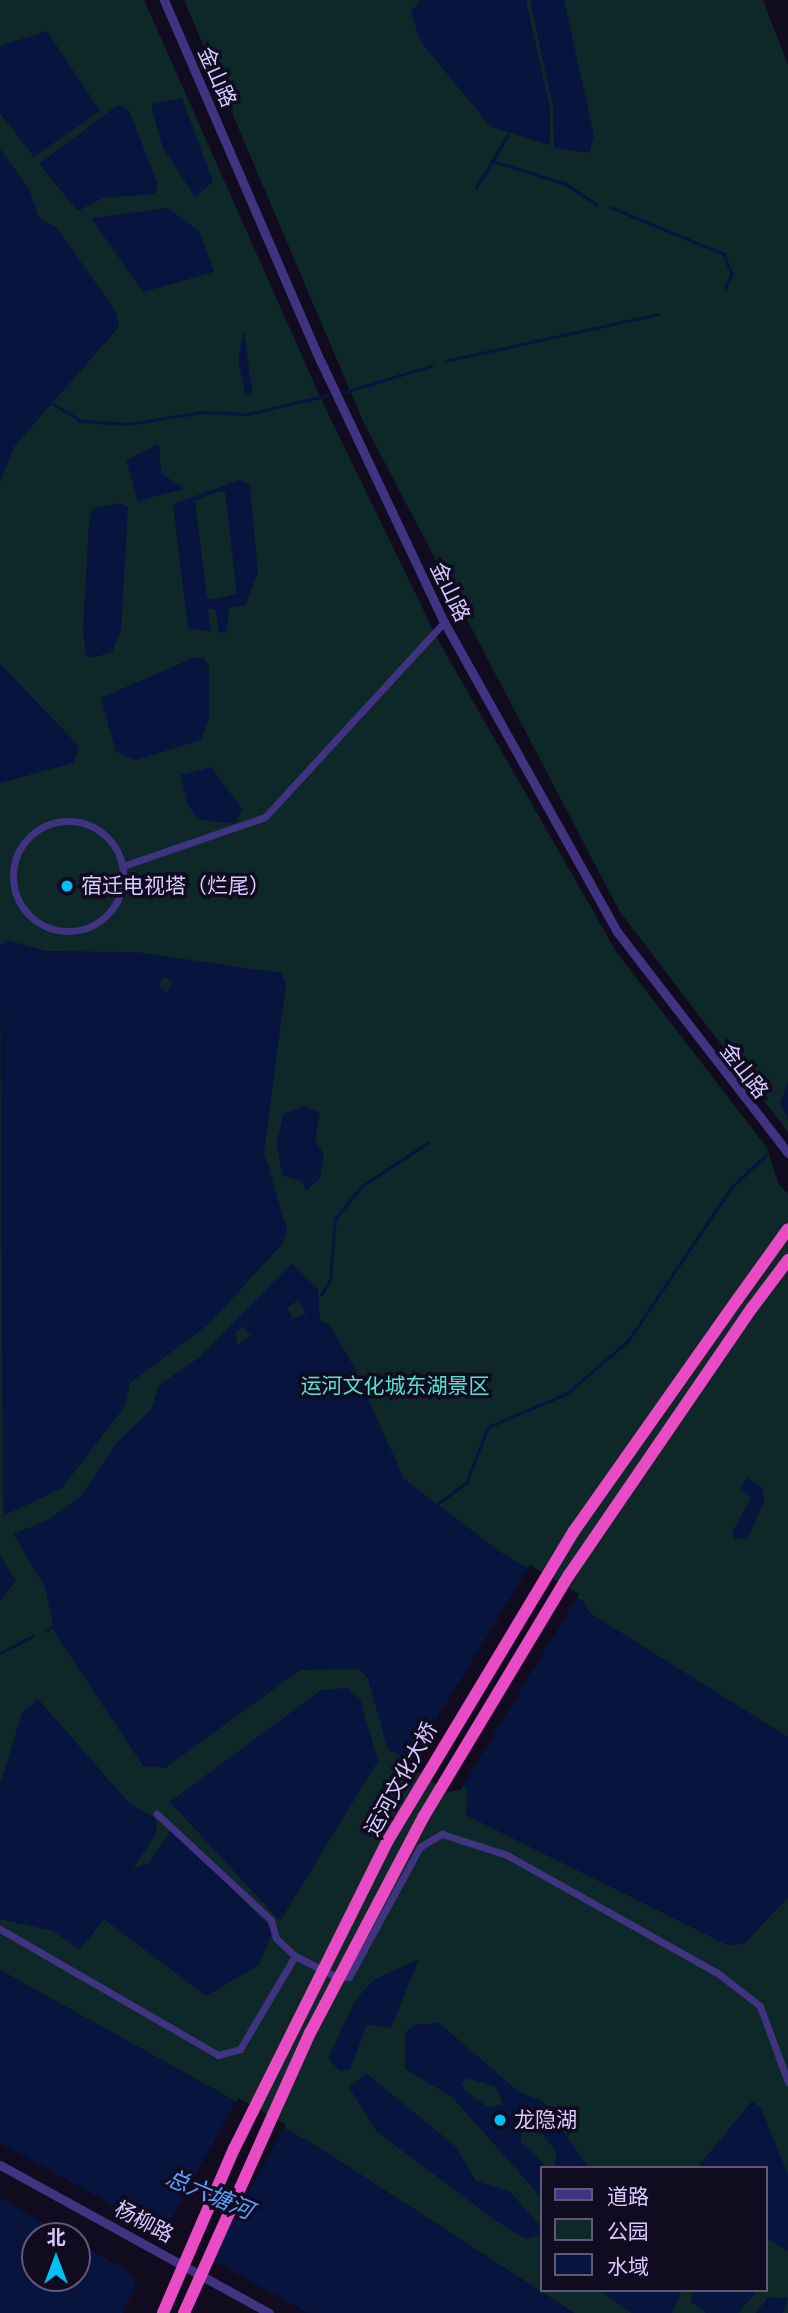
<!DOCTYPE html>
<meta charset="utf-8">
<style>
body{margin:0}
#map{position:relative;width:788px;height:2313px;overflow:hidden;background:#110b20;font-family:Karla,"Noto Sans SC",sans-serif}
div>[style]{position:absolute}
.green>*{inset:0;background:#0e282a}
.water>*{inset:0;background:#06143e}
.pier>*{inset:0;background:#110b20;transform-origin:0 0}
.stream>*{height:2.5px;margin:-1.25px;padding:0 1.25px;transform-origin:1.25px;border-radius:1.25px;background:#06143e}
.minor>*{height:7px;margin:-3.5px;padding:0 3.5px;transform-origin:3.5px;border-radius:3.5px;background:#403482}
.minor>.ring{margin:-3.5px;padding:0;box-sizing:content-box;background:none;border:7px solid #403482;border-radius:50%}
.tertiary>*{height:9px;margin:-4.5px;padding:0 4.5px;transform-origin:4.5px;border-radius:4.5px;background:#403482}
.trunk>*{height:12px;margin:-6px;padding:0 6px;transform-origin:6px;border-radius:6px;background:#e94bc4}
.trunk-bridge>*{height:12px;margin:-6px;padding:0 6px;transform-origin:6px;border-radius:6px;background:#e94bc4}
.dots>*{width:19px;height:19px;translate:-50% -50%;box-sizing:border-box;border:4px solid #110b20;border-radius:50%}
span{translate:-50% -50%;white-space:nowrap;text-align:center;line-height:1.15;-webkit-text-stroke:7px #110b20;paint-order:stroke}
.street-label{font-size:21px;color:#d7caff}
.poi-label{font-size:21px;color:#d7caff}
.left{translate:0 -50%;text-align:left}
.park-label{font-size:21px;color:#51e5d1}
.water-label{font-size:23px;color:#589eff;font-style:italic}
.legend{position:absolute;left:540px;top:2166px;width:228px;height:126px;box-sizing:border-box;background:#110b20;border:2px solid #605779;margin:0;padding:9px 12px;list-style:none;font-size:21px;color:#d7caff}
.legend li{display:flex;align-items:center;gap:14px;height:35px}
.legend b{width:35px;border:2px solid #605779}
.north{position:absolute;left:21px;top:2222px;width:70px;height:70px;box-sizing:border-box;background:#110b20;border:2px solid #605779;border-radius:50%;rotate:0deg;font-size:19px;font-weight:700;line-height:28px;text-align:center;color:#d7caff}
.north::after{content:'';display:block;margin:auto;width:24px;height:32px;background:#00c0f5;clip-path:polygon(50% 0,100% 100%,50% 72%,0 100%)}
</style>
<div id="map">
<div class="green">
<i style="clip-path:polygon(evenodd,0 0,144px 0,322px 401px,439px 642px,617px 953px,767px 1148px,779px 1185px,788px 1194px,788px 2313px,574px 2313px,318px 2147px,0 1970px,0 0,541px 2168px,765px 2168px,765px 2290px,541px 2290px,541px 2168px)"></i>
<i style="clip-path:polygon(184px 0,763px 0,788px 65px,788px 1132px,620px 912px,363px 421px)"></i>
</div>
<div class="water">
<i style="clip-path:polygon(421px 0,526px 0,550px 108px,550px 145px,491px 127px,420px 41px,411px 12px)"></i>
<i style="clip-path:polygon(530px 0,564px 0,594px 136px,589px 153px,554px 148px,553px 108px)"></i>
<i style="clip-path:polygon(47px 31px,100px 111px,34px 157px,0 113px,0 46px)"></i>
<i style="clip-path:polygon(182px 98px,213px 182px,195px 197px,163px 148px,152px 110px,153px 104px)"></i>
<i style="clip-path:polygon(118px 105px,129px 110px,158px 186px,155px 194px,103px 198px,78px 211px,39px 164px)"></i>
<i style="clip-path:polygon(0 149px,29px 189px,39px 218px,56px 227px,115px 310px,119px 327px,13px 448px,0 483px)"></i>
<i style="clip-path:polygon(168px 208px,200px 232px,214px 272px,143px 292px,91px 218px)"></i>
<i style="clip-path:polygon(244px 330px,252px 392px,246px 395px,238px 361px)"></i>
<i style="clip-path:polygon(159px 444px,161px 473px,184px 489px,138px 501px,126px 460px)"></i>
<i style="clip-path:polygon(evenodd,240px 480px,250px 485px,258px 573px,246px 605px,229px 608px,226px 633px,219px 632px,215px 609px,208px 609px,211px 632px,188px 628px,173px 504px,240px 480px,218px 491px,225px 492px,237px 594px,216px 599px,207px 598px,195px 501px,218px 491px)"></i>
<i style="clip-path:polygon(119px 503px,128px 507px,121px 630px,112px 652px,92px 658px,86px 656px,83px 631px,89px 521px,92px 509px)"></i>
<i style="clip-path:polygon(193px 658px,203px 658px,209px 667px,209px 718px,201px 740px,136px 760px,116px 752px,101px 698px)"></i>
<i style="clip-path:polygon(0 664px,79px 746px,73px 763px,0 783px)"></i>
<i style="clip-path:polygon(211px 767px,243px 810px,234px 824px,197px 819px,189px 806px,180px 775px)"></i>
<i style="clip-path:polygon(evenodd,7px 940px,46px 951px,136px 952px,281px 973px,286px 985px,264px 1152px,287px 1230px,283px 1243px,209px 1324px,130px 1383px,125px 1406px,62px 1488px,3px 1516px,0 946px,7px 940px,164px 976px,173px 982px,167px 993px,158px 985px,164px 976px)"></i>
<i style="clip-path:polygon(788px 1082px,788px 1120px,780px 1103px)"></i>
<i style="clip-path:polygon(303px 1106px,320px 1112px,315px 1140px,324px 1155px,320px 1178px,306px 1191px,302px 1181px,283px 1176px,276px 1144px,284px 1114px)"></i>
<i style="clip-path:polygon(evenodd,292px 1263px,318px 1289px,320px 1320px,330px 1325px,354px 1367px,404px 1479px,502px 1553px,582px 1600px,590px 1613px,788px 1737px,788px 1897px,744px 1944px,727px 1945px,466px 1815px,467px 1788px,388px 1750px,368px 1679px,359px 1669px,300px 1670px,165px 1768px,143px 1766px,55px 1633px,45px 1587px,13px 1534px,48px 1520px,81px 1496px,117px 1443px,151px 1410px,159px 1385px,200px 1357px,292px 1263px,298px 1300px,306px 1314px,292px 1319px,288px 1308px,298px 1300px,292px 1263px,243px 1327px,251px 1336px,237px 1345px,236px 1331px,243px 1327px)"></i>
<i style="clip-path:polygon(747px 1478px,763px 1488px,764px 1502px,748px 1537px,734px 1539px,732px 1533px,751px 1497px,740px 1490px)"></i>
<i style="clip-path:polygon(0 1555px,16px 1581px,0 1601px)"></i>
<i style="clip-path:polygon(348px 1688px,360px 1699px,378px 1761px,280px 1921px,170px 1802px,321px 1690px)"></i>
<i style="clip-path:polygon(38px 1699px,129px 1803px,155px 1818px,157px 1832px,133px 1869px,149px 1863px,172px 1828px,273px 1930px,259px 1965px,206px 1996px,104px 1919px,80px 1950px,53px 1931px,0 1919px,0 1785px,22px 1713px)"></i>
<i style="clip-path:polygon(419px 1959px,391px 2028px,367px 2024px,350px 2070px,340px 2071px,328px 2058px,356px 1999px,375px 1979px)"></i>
<i style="clip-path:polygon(0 1970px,318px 2147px,574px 2313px,308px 2313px,0 2143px)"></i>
<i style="clip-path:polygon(evenodd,439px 2023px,519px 2092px,542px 2101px,589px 2168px,555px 2168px,556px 2152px,534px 2123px,520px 2126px,521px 2142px,548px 2168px,541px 2168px,541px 2197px,452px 2097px,405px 2069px,405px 2033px,413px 2025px,439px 2023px,468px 2078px,496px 2087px,503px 2105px,488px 2107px,465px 2091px,461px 2084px,468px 2078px)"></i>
<i style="clip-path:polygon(367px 2074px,455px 2146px,476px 2181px,510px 2192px,541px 2226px,541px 2235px,526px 2239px,495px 2220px,376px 2131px,349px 2087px)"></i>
<i style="clip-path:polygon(752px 2101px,761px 2108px,788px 2175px,788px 2251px,765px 2237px,765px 2168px,697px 2168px)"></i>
<i style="clip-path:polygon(0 2198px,67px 2236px,35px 2236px,35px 2278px,77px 2278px,77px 2242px,128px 2271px,136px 2284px,123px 2313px,0 2313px)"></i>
<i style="clip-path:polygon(599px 2290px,682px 2290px,672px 2313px,632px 2313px)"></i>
<i style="clip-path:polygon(694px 2290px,751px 2290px,755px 2294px,738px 2313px,706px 2313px,690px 2301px)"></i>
<i style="clip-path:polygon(768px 2297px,788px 2298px,783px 2313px,756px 2313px)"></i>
</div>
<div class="pier">
<i style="clip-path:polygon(530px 1565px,579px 1594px,460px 1790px,447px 1792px,409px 1765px)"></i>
<i style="left:238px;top:2098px;width:55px;height:158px;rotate:29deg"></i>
</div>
<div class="stream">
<i style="left:493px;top:161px;width:77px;rotate:17.5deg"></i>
<i style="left:566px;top:184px;width:36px;rotate:34deg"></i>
<i style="left:476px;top:188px;width:62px;rotate:-58.9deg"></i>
<i style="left:610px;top:207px;width:123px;rotate:22.4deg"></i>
<i style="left:724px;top:254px;width:22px;rotate:68deg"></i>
<i style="left:732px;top:274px;width:15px;rotate:113deg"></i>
<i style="left:445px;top:361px;width:218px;rotate:-12.4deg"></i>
<i style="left:344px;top:392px;width:91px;rotate:-16.6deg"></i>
<i style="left:54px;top:404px;width:32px;rotate:32deg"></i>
<i style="left:81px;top:421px;width:47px;rotate:3.7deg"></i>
<i style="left:128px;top:424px;width:75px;rotate:-9.2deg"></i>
<i style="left:202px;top:412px;width:45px;rotate:2.5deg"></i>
<i style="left:247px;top:414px;width:83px;rotate:-13.2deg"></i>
<i style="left:321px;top:1295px;width:17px;rotate:-59deg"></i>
<i style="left:330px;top:1280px;width:61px;rotate:-85.3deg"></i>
<i style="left:335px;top:1219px;width:43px;rotate:-50.7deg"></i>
<i style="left:362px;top:1186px;width:79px;rotate:-33.1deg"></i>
<i style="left:439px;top:1503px;width:34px;rotate:-37deg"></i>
<i style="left:466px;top:1483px;width:60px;rotate:-68.6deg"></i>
<i style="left:488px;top:1427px;width:85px;rotate:-22.9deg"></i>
<i style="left:566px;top:1394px;width:82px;rotate:-40.5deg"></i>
<i style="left:628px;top:1341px;width:183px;rotate:-56.1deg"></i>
<i style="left:730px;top:1189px;width:50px;rotate:-43.4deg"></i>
<i style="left:45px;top:1631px;width:8px;rotate:-30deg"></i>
<i style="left:0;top:1653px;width:37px;rotate:-27deg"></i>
</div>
<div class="minor">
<i class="ring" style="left:13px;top:821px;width:103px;height:103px"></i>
<i style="left:123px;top:866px;width:150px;rotate:-19deg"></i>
<i style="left:265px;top:817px;width:265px;rotate:-47.4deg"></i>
<i style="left:0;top:1929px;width:252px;rotate:30deg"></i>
<i style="left:218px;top:2055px;width:23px;rotate:-15deg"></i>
<i style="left:240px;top:2049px;width:108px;rotate:-59.4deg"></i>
<i style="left:295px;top:1956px;width:26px;rotate:-137deg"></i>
<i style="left:276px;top:1938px;width:19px;rotate:-106deg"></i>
<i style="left:271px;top:1920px;width:156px;rotate:-137.1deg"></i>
<i style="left:295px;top:1956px;width:47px;rotate:26.6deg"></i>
<i style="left:337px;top:1977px;width:12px"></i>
<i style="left:349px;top:1977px;width:148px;rotate:-61.4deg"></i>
<i style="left:420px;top:1847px;width:26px;rotate:-31deg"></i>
<i style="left:442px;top:1834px;width:68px;rotate:17.9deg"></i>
<i style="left:507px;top:1855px;width:243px;rotate:29.3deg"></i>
<i style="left:719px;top:1974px;width:52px;rotate:38deg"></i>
<i style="left:760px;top:2006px;width:81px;rotate:69.8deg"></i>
</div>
<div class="tertiary">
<i style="left:164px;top:0;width:395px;rotate:66.6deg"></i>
<i style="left:321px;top:362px;width:288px;rotate:64.7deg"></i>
<i style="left:444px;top:622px;width:356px;rotate:60.8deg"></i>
<i style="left:618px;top:933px;width:278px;rotate:52.3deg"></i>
<i style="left:0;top:2165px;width:307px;rotate:28.8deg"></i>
</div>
<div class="trunk">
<i style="left:737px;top:1300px;width:87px;rotate:-54.3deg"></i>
<i style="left:752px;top:1308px;width:60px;rotate:-53.1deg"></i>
</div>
<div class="trunk-bridge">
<i style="left:163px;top:2313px;width:179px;rotate:-66.6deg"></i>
<i style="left:234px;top:2149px;width:343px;rotate:-63.5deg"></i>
<i style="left:387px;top:1842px;width:363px;rotate:-59deg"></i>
<i style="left:574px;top:1531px;width:283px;rotate:-54.8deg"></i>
<i style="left:184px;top:2313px;width:307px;rotate:-65.8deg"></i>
<i style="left:310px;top:2033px;width:245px;rotate:-62.3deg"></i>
<i style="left:424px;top:1816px;width:281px;rotate:-59deg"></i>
<i style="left:569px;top:1575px;width:324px;rotate:-55.6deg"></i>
</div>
<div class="dots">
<i style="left:67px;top:886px;background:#00c0f5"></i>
<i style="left:500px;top:2120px;background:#00c0f5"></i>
</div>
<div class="street-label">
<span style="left:217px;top:77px;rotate:66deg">金山路</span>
<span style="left:450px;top:592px;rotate:64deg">金山路</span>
<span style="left:744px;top:1071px;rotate:52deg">金山路</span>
<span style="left:401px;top:1779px;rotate:-61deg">运河文化大桥</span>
<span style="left:144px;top:2222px;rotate:28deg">杨柳路</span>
</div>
<div class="poi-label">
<span class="left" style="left:81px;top:886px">宿迁电视塔（烂尾）</span>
<span class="left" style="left:514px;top:2120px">龙隐湖</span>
</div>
<div class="park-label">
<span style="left:395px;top:1386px">运河文化城东湖景区</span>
</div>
<div class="water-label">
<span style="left:209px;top:2195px;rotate:23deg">总六塘河</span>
</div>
<ul class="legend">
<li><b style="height:9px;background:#403482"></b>道路</li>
<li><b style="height:19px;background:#0e282a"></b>公园</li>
<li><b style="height:19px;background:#06143e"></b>水域</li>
</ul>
<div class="north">北</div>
</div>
